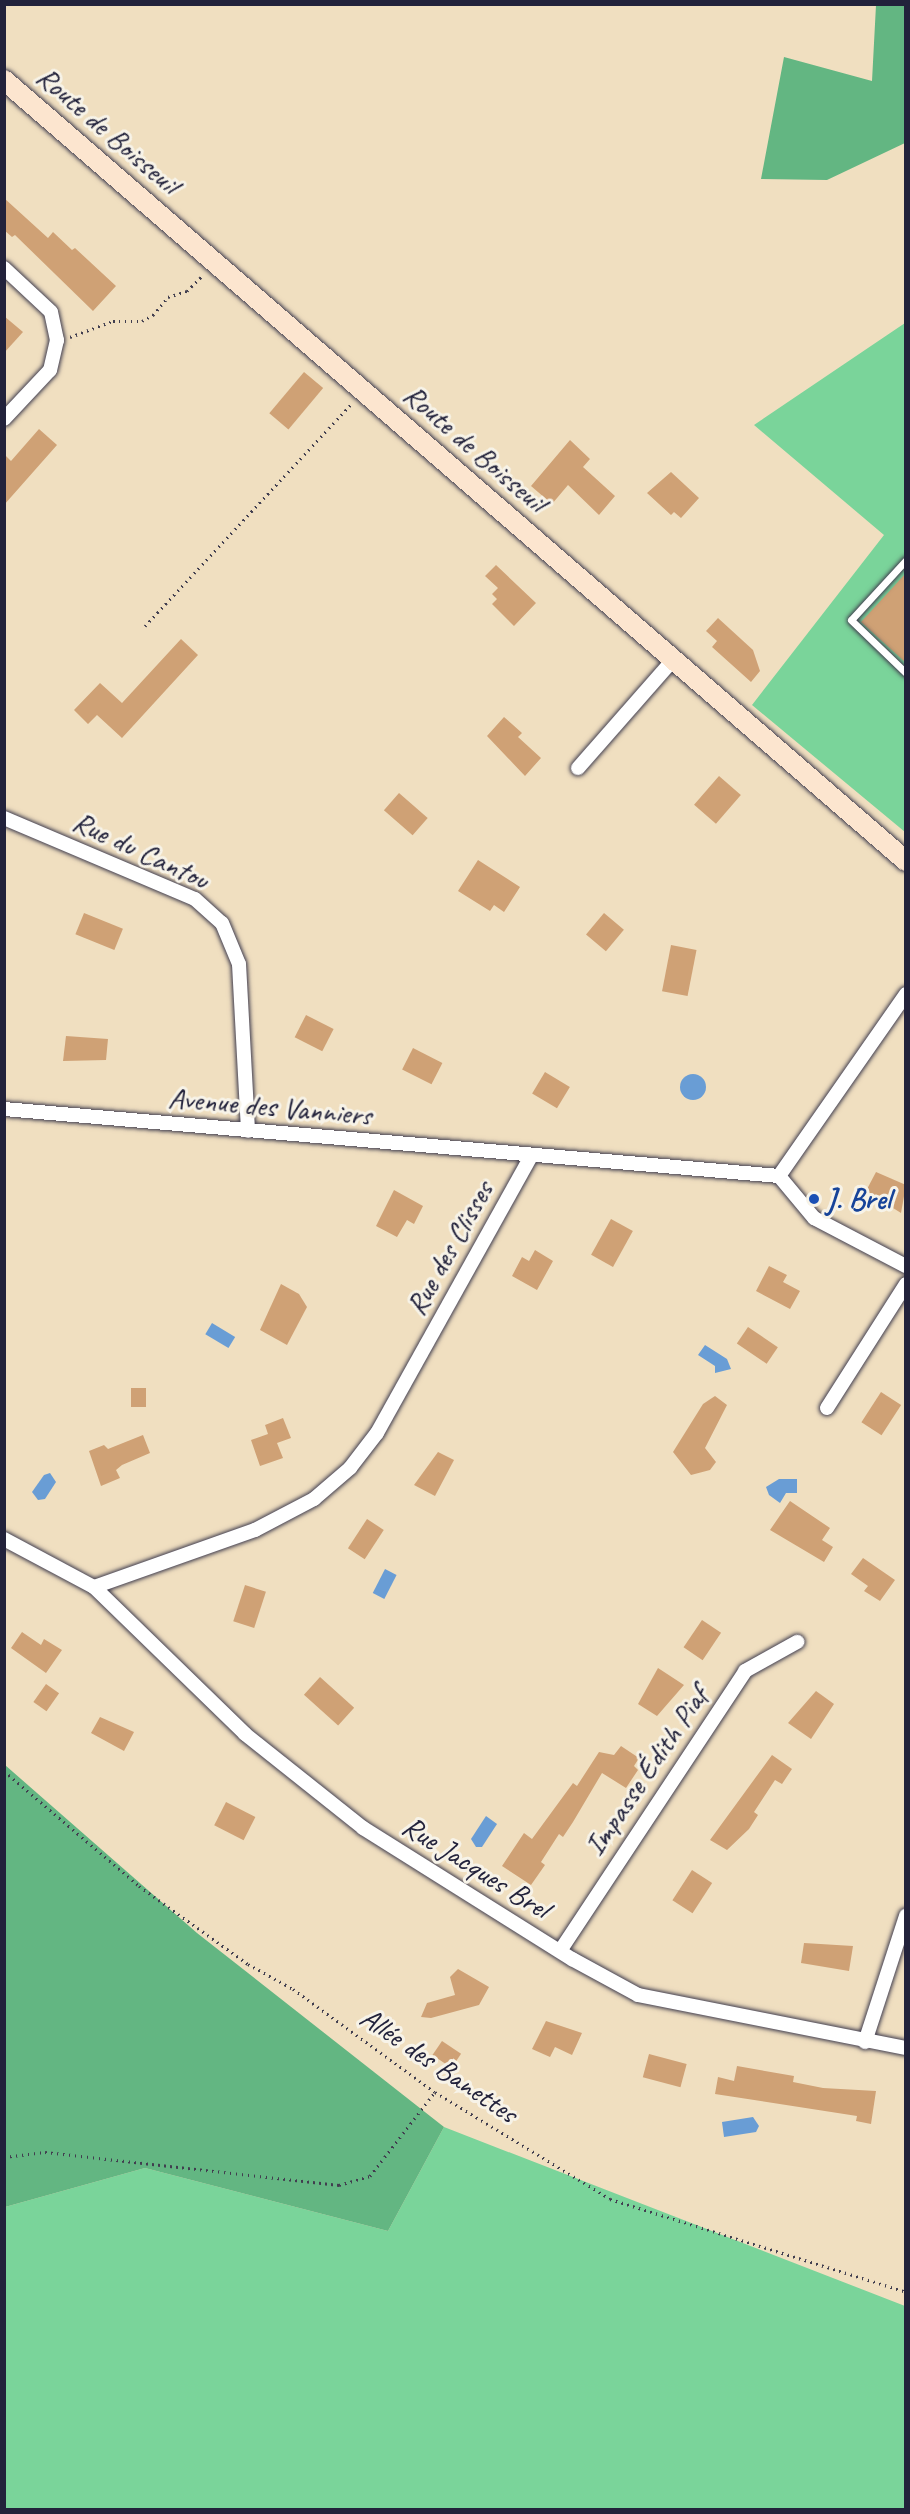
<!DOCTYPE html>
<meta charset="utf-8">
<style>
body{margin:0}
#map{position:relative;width:910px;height:2514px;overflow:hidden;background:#f0dfc0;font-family:Caveat,sans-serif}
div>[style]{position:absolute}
.green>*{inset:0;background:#7ad49a}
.forest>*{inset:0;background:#63b682}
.water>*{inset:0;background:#699dd5;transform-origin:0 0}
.round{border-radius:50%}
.building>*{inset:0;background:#cfa175;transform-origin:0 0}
.path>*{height:3px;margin-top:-1.5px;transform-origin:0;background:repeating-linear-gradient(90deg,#413e4f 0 1.5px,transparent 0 6px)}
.roads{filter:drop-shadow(0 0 2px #413e4f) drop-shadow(0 0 2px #413e4f)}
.service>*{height:7px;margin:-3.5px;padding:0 3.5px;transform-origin:3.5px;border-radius:3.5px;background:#fff}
.minor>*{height:14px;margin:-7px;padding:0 7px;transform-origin:7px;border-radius:7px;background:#fff}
.secondary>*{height:20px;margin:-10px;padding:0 10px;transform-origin:10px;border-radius:10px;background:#fce5cf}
.dots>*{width:16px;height:16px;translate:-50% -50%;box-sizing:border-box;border:3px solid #f7f3e8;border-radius:50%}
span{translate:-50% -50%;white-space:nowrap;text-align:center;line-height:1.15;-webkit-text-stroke:6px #f7f3e8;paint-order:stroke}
.street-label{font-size:30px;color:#22223b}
.transit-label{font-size:30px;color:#164399;font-weight:700}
.left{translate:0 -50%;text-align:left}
.frame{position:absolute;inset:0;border:6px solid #22223b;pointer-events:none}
</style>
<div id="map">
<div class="green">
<i style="clip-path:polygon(905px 323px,905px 832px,752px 705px,884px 535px,754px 425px)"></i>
<i style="clip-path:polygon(444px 2127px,905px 2306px,905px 2509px,5px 2510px,5px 2207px,145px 2168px,388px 2231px)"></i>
</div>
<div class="forest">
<i style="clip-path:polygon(876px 5px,905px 5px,905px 143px,827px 180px,761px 179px,784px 57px,872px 81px)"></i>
<i style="clip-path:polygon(5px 1765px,197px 1933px,444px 2127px,388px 2231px,145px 2168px,5px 2207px)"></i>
</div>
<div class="water">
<i class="round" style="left:680px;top:1074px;width:26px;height:26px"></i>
<i style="left:212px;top:1323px;width:27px;height:13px;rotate:31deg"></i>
<i style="clip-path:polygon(705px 1345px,727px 1359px,731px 1369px,715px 1373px,715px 1366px,698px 1355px)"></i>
<i style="clip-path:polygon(50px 1473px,56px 1482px,45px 1499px,38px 1500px,32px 1492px,44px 1475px)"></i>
<i style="clip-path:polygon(779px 1479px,797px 1479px,797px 1493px,786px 1493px,780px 1503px,769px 1495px,766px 1487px)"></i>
<i style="left:385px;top:1569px;width:13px;height:27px;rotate:27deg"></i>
<i style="clip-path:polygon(486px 1816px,497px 1824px,482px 1847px,476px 1847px,471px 1839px)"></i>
<i style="clip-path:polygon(753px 2117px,759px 2126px,756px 2132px,724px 2137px,722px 2122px)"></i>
</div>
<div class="building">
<i style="clip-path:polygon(4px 198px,48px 238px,53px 232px,72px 250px,75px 248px,116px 286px,93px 311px,15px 235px,12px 237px,4px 230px)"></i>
<i style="clip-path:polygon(4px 316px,23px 332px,4px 353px)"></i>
<i style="left:304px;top:372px;width:25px;height:54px;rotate:40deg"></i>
<i style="clip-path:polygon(39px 429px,57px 445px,4px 505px,4px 454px,11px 461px)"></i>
<i style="clip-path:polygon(570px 440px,590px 459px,583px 467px,615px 496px,599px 515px,568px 485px,552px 504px,531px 486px)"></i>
<i style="clip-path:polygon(671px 472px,699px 498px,681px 518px,674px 512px,671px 515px,647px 493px)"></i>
<i style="clip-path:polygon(496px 565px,536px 603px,514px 626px,492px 604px,497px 599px,492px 594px,498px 588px,485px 576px)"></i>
<i style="clip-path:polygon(906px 573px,906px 663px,861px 622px)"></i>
<i style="clip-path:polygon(718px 618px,753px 650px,760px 671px,751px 682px,712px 647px,717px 641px,706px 631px)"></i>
<i style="clip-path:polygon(181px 639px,198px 655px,122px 738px,97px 715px,88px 724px,74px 710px,100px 683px,122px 703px)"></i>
<i style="clip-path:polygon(504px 717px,522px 733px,518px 737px,541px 758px,525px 776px,487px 736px)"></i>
<i style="left:719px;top:776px;width:29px;height:38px;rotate:41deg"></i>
<i style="left:399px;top:793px;width:38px;height:23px;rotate:41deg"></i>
<i style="clip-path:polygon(478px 860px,520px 887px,504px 912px,494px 905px,490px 911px,458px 891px)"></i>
<i style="left:84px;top:913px;width:42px;height:23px;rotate:22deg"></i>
<i style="left:604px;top:913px;width:26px;height:28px;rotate:40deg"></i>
<i style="left:671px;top:945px;width:26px;height:47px;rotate:11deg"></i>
<i style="left:306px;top:1015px;width:31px;height:25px;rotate:27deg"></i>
<i style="clip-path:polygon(66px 1036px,108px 1039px,106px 1060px,63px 1061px)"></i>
<i style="left:413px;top:1048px;width:33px;height:24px;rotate:27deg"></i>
<i style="left:545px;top:1072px;width:29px;height:25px;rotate:31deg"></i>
<i style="clip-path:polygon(876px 1172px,906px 1185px,901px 1213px,866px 1191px)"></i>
<i style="clip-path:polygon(394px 1190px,423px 1206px,414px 1224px,407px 1220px,397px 1237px,376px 1226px)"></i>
<i style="left:611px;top:1219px;width:25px;height:41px;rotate:29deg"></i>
<i style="clip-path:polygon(535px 1250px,553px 1261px,537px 1290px,512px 1276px,522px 1257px,529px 1261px)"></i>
<i style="clip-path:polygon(769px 1266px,787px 1275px,783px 1282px,800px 1291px,790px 1309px,756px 1291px)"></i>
<i style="clip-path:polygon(281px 1284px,299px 1294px,307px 1307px,287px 1345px,260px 1330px)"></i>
<i style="left:748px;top:1327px;width:36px;height:20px;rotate:34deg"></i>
<i style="left:131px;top:1388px;width:15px;height:19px"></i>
<i style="left:881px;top:1392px;width:24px;height:36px;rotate:33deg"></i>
<i style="clip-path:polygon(715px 1396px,727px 1405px,705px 1448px,716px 1462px,710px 1470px,691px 1475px,673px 1452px,703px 1404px)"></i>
<i style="clip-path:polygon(283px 1418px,291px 1438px,277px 1443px,283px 1458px,260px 1466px,251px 1440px,268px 1434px,265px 1425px)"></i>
<i style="clip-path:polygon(143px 1435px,150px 1453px,122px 1465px,116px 1470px,120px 1478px,101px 1486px,89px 1451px,104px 1445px,108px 1449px)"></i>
<i style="clip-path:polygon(438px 1452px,454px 1460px,435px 1496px,414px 1485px)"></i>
<i style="clip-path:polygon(790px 1501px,830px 1528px,822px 1540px,833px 1547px,824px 1562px,770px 1530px)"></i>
<i style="left:367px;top:1519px;width:20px;height:35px;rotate:33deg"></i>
<i style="clip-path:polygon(863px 1558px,895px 1580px,880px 1601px,864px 1591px,868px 1586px,851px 1574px)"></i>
<i style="left:245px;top:1585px;width:22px;height:38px;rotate:18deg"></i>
<i style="left:702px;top:1620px;width:23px;height:33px;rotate:34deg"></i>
<i style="clip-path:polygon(22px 1632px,41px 1645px,44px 1639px,62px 1650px,46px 1673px,11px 1648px)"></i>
<i style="clip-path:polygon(658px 1668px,684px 1685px,657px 1716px,638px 1704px)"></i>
<i style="left:320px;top:1677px;width:46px;height:24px;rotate:42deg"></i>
<i style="left:46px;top:1684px;width:16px;height:22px;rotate:35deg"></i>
<i style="clip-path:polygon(816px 1691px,834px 1704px,811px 1739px,788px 1723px)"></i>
<i style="clip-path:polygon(100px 1717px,134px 1732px,124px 1751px,91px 1733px)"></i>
<i style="clip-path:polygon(621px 1746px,639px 1758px,634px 1766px,638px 1770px,626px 1788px,602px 1773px,573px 1822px,563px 1837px,559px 1834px,541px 1862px,545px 1865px,531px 1885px,502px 1866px,524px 1833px,532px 1839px,573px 1783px,577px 1786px,599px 1752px,614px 1755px)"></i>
<i style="clip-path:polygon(772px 1755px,792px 1769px,782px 1784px,775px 1780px,754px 1812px,758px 1815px,749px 1829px,727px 1850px,710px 1840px)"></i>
<i style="left:226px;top:1802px;width:33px;height:26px;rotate:27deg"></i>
<i style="left:692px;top:1870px;width:24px;height:36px;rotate:33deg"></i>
<i style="clip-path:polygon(804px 1943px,853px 1946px,849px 1971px,801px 1963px)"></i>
<i style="clip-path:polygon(458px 1969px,489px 1987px,479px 2005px,431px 2018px,421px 2017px,427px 2003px,455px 1995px,450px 1977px)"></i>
<i style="clip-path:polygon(546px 2021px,582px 2033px,572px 2055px,555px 2047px,550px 2057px,532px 2049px)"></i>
<i style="left:442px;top:2041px;width:23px;height:17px;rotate:34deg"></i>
<i style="left:649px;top:2054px;width:39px;height:24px;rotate:15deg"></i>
<i style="clip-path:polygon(737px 2066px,794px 2076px,793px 2082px,823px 2088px,876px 2091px,871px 2124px,856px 2121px,857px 2116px,715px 2094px,718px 2077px,734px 2081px)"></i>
</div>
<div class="path">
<i style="left:70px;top:337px;width:46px;rotate:-20.4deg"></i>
<i style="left:113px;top:321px;width:29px"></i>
<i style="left:142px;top:321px;width:13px;rotate:-29deg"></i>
<i style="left:153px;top:315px;width:23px;rotate:-50deg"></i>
<i style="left:168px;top:297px;width:20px;rotate:-18deg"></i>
<i style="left:187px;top:291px;width:21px;rotate:-45deg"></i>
<i style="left:145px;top:626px;width:304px;rotate:-47.1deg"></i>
<i style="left:4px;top:1771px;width:177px;rotate:40.4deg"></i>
<i style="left:139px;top:1886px;width:134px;rotate:35.6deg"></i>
<i style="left:248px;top:1964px;width:51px;rotate:29.1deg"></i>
<i style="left:293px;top:1989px;width:175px;rotate:36deg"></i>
<i style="left:435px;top:2092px;width:205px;rotate:31.4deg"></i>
<i style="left:610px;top:2199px;width:310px;rotate:17.4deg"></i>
<i style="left:4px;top:2157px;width:41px;rotate:-7deg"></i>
<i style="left:45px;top:2152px;width:296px;rotate:6.4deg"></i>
<i style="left:339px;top:2185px;width:32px;rotate:-16deg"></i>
<i style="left:370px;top:2176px;width:106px;rotate:-52.3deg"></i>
</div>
<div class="roads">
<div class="service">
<i style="left:906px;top:560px;width:81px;rotate:132.5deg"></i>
<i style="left:851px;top:620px;width:76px;rotate:43.9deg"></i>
</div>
<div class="minor">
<i style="left:4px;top:268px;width:64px;rotate:43.1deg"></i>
<i style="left:51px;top:312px;width:29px;rotate:78deg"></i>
<i style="left:57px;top:340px;width:31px;rotate:103deg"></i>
<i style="left:50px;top:370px;width:67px;rotate:133.2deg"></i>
<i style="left:578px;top:768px;width:144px;rotate:-48.7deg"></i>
<i style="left:4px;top:818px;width:207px;rotate:23deg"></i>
<i style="left:195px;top:899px;width:36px;rotate:42deg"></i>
<i style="left:222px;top:923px;width:44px;rotate:67.5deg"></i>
<i style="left:239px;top:964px;width:167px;rotate:86.9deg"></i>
<i style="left:4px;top:1109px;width:778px;rotate:4.94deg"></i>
<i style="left:779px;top:1176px;width:55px;rotate:50.2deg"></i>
<i style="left:814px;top:1218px;width:104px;rotate:27.6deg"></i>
<i style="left:779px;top:1176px;width:222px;rotate:-55.1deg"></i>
<i style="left:827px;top:1408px;width:147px;rotate:-57.5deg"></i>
<i style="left:4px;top:1539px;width:102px;rotate:28.1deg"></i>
<i style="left:94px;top:1587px;width:211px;rotate:44.2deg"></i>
<i style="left:245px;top:1734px;width:151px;rotate:38.5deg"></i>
<i style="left:363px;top:1828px;width:247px;rotate:32.1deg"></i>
<i style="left:572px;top:1959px;width:75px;rotate:28.6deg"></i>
<i style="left:638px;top:1995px;width:273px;rotate:11.2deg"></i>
<i style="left:94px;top:1587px;width:171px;rotate:-19.5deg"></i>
<i style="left:255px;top:1530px;width:67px;rotate:-27.7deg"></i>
<i style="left:314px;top:1499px;width:48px;rotate:-40.7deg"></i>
<i style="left:350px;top:1468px;width:44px;rotate:-52.4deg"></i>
<i style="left:377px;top:1433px;width:317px;rotate:-60.9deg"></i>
<i style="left:560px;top:1951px;width:336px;rotate:-56.5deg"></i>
<i style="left:745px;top:1671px;width:60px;rotate:-29.1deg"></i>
<i style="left:865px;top:2042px;width:133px;rotate:-72deg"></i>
</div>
<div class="secondary">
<i style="left:4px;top:80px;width:1193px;rotate:40.89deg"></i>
</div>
</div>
<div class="dots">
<i style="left:814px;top:1199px;background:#1a4fb4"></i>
</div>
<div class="street-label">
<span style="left:108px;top:130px;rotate:41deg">Route de Boisseuil</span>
<span style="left:475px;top:448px;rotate:41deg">Route de Boisseuil</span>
<span style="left:141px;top:850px;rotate:25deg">Rue du Cantou</span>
<span style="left:270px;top:1106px;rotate:5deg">Avenue des Vanniers</span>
<span style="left:449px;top:1248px;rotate:-61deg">Rue des Clisses</span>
<span style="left:646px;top:1771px;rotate:-56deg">Impasse Édith Piaf</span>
<span style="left:476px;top:1867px;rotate:32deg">Rue Jacques Brel</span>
<span style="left:439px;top:2065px;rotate:34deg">Allée des Banettes</span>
</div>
<div class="transit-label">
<span class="left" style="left:826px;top:1199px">J. Brel</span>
</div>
<div class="frame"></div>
</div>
